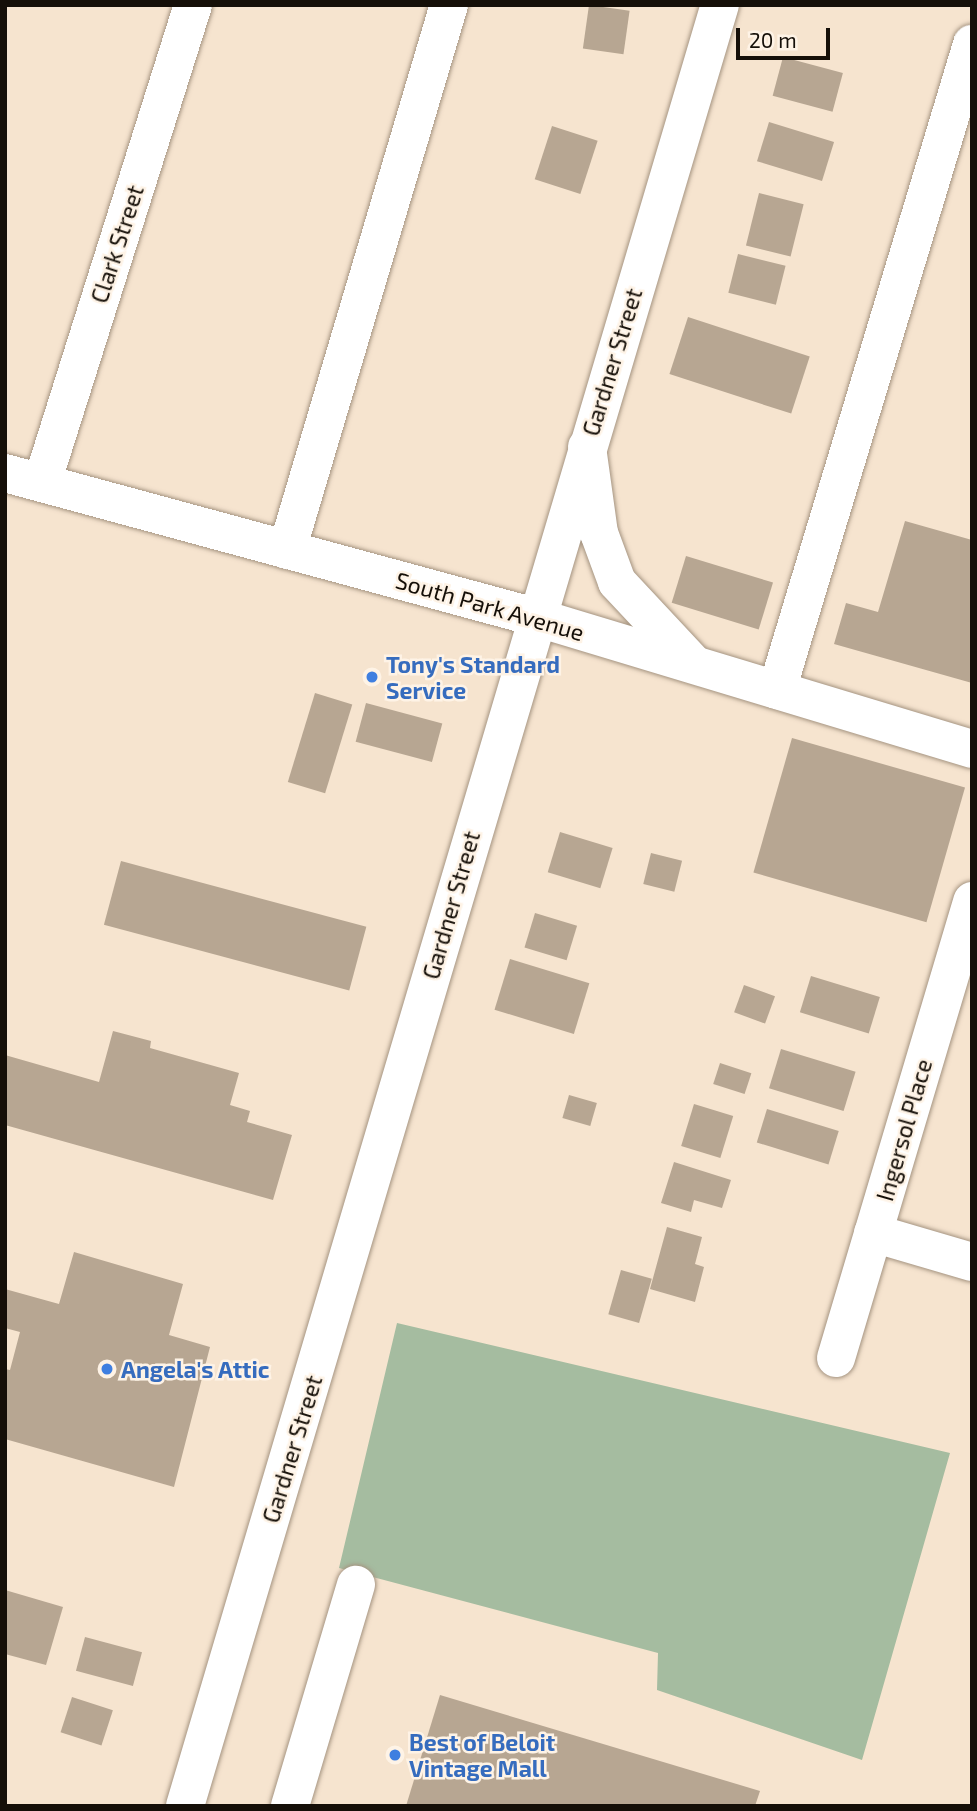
<!DOCTYPE html>
<style>
body{margin:0}
#map{position:relative;width:977px;height:1811px;overflow:hidden;background:#f6e4cf;font-family:"Exo 2",sans-serif}
div>[style]{position:absolute}
.green>*{inset:0;background:#a5bca0}
.building>*{inset:0;background:#b7a692;transform-origin:0 0}
.roads{filter:drop-shadow(0 0 2px #a59481) drop-shadow(0 0 2px #a59481)}
.minor>*{height:38px;margin:-19px;padding:0 19px;transform-origin:19px;border-radius:19px;background:#fff}
.major>*{height:38px;margin:-19px;padding:0 19px;transform-origin:19px;border-radius:19px;background:#fff}
.dots>*{width:19px;height:19px;translate:-50% -50%;box-sizing:border-box;border:4px solid #fef3e6;border-radius:50%}
span{translate:-50% -50%;white-space:nowrap;text-align:center;line-height:1.15;-webkit-text-stroke:5px #fef3e6;paint-order:stroke}
.street-label{font-size:23px;color:#150f08}
.shop-label{font-size:23px;color:#366cbe;font-weight:700}
.left{translate:0 -50%;text-align:left}
.frame{position:absolute;inset:0;border:7px solid #150f08;pointer-events:none}
.scale{position:absolute;left:736px;top:28px;width:94px;height:32px;box-sizing:border-box;border:4px solid #150f08;border-top:0;padding-left:9px;font-size:21px;line-height:24px;white-space:nowrap;color:#150f08;-webkit-text-stroke:5px #fef3e6;paint-order:stroke}
</style>
<div id="map">
<div class="green">
<i style="clip-path:polygon(397px 1323px,950px 1453px,862px 1760px,657px 1690px,658px 1653px,339px 1568px)"></i>
</div>
<div class="building">
<i style="left:589px;top:5px;width:41px;height:44px;rotate:8deg"></i>
<i style="left:783px;top:57px;width:62px;height:40px;rotate:15deg"></i>
<i style="left:769px;top:122px;width:68px;height:41px;rotate:17deg"></i>
<i style="left:552px;top:126px;width:48px;height:56px;rotate:18deg"></i>
<i style="left:759px;top:193px;width:46px;height:54px;rotate:14deg"></i>
<i style="left:738px;top:254px;width:49px;height:40px;rotate:14deg"></i>
<i style="left:688px;top:317px;width:128px;height:60px;rotate:18deg"></i>
<i style="clip-path:polygon(905px 521px,972px 540px,972px 683px,834px 644px,846px 603px,878px 612px)"></i>
<i style="left:686px;top:556px;width:91px;height:49px;rotate:17deg"></i>
<i style="left:315px;top:693px;width:39px;height:93px;rotate:17deg"></i>
<i style="left:366px;top:703px;width:79px;height:40px;rotate:15deg"></i>
<i style="left:792px;top:738px;width:180px;height:140px;rotate:16deg"></i>
<i style="left:560px;top:832px;width:55px;height:42px;rotate:17deg"></i>
<i style="left:651px;top:853px;width:32px;height:32px;rotate:14deg"></i>
<i style="left:121px;top:861px;width:254px;height:66px;rotate:15deg"></i>
<i style="left:535px;top:913px;width:44px;height:36px;rotate:17deg"></i>
<i style="left:510px;top:959px;width:83px;height:53px;rotate:17deg"></i>
<i style="left:811px;top:976px;width:72px;height:38px;rotate:17deg"></i>
<i style="left:744px;top:985px;width:33px;height:29px;rotate:20deg"></i>
<i style="clip-path:polygon(113px 1031px,151px 1041px,150px 1048px,239px 1073px,230px 1105px,250px 1111px,247px 1122px,292px 1135px,273px 1200px,5px 1125px,5px 1055px,99px 1082px)"></i>
<i style="left:781px;top:1049px;width:78px;height:41px;rotate:17deg"></i>
<i style="left:720px;top:1063px;width:33px;height:22px;rotate:18deg"></i>
<i style="left:569px;top:1095px;width:29px;height:24px;rotate:16deg"></i>
<i style="left:694px;top:1104px;width:41px;height:44px;rotate:17deg"></i>
<i style="left:767px;top:1109px;width:75px;height:35px;rotate:17deg"></i>
<i style="clip-path:polygon(674px 1162px,731px 1180px,722px 1208px,694px 1200px,691px 1212px,661px 1203px)"></i>
<i style="clip-path:polygon(667px 1227px,702px 1237px,695px 1264px,704px 1267px,695px 1302px,650px 1289px)"></i>
<i style="clip-path:polygon(74px 1252px,183px 1284px,169px 1335px,210px 1347px,174px 1487px,5px 1439px,5px 1369px,10px 1370px,20px 1332px,5px 1328px,5px 1289px,59px 1304px)"></i>
<i style="left:621px;top:1270px;width:32px;height:46px;rotate:16deg"></i>
<i style="clip-path:polygon(5px 1590px,63px 1607px,46px 1665px,5px 1654px)"></i>
<i style="left:85px;top:1637px;width:59px;height:35px;rotate:15deg"></i>
<i style="clip-path:polygon(440px 1695px,760px 1791px,755px 1806px,406px 1806px)"></i>
<i style="left:72px;top:1697px;width:43px;height:37px;rotate:18deg"></i>
</div>
<div class="roads">
<div class="minor">
<i style="left:587px;top:447px;width:87px;rotate:82.1deg"></i>
<i style="left:599px;top:533px;width:52px;rotate:69.8deg"></i>
<i style="left:617px;top:582px;width:108px;rotate:46.9deg"></i>
<i style="left:5px;top:473px;width:549px;rotate:15.2deg"></i>
<i style="left:535px;top:617px;width:457px;rotate:16.8deg"></i>
<i style="left:42px;top:483px;width:501px;rotate:-72.47deg"></i>
<i style="left:287px;top:550px;width:569px;rotate:-73.45deg"></i>
<i style="left:777px;top:690px;width:675px;rotate:-73.2deg"></i>
<i style="left:873px;top:1233px;width:103px;rotate:16.3deg"></i>
<i style="left:836px;top:1358px;width:477px;rotate:-73.4deg"></i>
<i style="left:290px;top:1806px;width:231px;rotate:-73.4deg"></i>
</div>
<div class="major">
<i style="left:185px;top:1806px;width:1879px;rotate:-73.46deg"></i>
</div>
</div>
<div class="dots">
<i style="left:372px;top:677px;background:#3f7fe0"></i>
<i style="left:107px;top:1369px;background:#3f7fe0"></i>
<i style="left:395px;top:1755px;background:#3f7fe0"></i>
</div>
<div class="street-label">
<span style="left:117px;top:244px;rotate:-72deg">Clark Street</span>
<span style="left:612px;top:362px;rotate:-73deg">Gardner Street</span>
<span style="left:490px;top:606px;rotate:16deg">South Park Avenue</span>
<span style="left:451px;top:905px;rotate:-74deg">Gardner Street</span>
<span style="left:904px;top:1130px;rotate:-74deg">Ingersol Place</span>
<span style="left:292px;top:1449px;rotate:-73deg">Gardner Street</span>
</div>
<div class="shop-label">
<span class="left" style="left:386px;top:677px">Tony's Standard<br>Service</span>
<span class="left" style="left:121px;top:1369px">Angela's Attic</span>
<span class="left" style="left:409px;top:1755px">Best of Beloit<br>Vintage Mall</span>
</div>
<div class="frame"></div>
<div class="scale">20 m</div>
</div>
